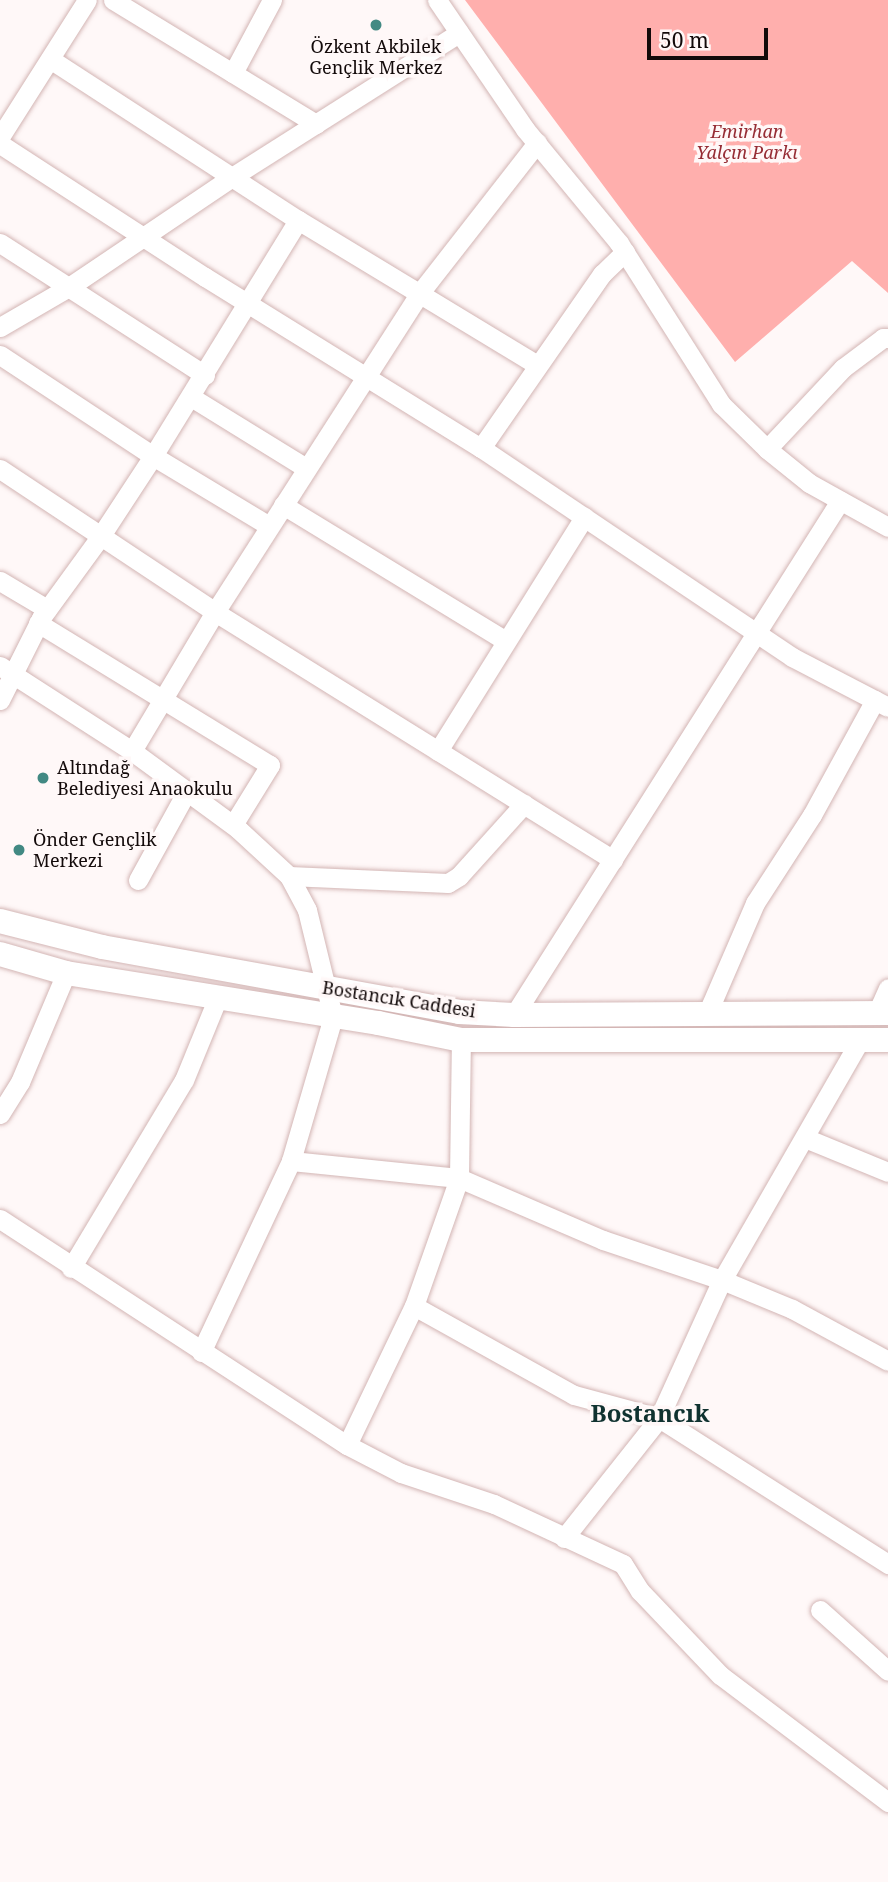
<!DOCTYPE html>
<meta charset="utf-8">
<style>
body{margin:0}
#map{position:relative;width:888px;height:1882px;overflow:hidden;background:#fff8f8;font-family:"Noto Serif",serif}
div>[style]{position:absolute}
.green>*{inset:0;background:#ffafad}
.roads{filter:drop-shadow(0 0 2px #d3b5b4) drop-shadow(0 0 2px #d3b5b4)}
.minor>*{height:19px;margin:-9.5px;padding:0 9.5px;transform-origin:9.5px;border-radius:9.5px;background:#fff}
.major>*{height:24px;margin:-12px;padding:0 12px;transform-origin:12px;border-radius:12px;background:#fff}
.dots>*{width:19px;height:19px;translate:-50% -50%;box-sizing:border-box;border:4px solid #fff8f8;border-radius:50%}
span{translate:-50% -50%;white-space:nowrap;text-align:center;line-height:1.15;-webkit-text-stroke:7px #fff8f8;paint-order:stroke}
.poi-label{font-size:18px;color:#130a0a}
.left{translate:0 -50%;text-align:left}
.park-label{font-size:18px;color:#962d35;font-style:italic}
.street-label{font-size:18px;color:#130a0a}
.district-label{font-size:24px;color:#103230;font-weight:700}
.scale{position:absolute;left:647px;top:28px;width:121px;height:32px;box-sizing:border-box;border:4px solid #130a0a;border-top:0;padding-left:9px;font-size:21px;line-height:24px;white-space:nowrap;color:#130a0a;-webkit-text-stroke:5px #fff8f8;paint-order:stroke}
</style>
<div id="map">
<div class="green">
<i style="clip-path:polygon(465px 0,888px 0,888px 293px,852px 261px,735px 362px)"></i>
</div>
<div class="roads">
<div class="minor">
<i style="left:113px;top:0;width:238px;rotate:31.4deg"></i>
<i style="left:437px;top:0;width:156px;rotate:55.7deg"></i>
<i style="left:525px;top:129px;width:148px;rotate:50.5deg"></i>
<i style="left:619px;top:243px;width:191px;rotate:57.6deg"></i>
<i style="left:721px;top:404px;width:64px;rotate:44.4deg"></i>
<i style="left:767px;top:449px;width:54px;rotate:39deg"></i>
<i style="left:809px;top:483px;width:90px;rotate:29.1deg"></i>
<i style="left:50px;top:59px;width:296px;rotate:33deg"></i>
<i style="left:298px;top:220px;width:280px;rotate:31.2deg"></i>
<i style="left:233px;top:73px;width:83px;rotate:-61.9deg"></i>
<i style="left:0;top:137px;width:162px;rotate:-57.6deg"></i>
<i style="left:0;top:144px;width:244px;rotate:33deg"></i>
<i style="left:205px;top:277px;width:325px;rotate:31.8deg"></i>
<i style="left:481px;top:448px;width:375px;rotate:33.9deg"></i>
<i style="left:792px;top:657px;width:108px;rotate:27.5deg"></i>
<i style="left:0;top:243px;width:244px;rotate:32.8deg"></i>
<i style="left:0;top:327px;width:80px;rotate:-30.1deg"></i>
<i style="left:69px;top:287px;width:197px;rotate:-34deg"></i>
<i style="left:232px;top:177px;width:269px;rotate:-32.4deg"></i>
<i style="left:0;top:355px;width:183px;rotate:33.4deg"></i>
<i style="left:153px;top:456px;width:135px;rotate:31.1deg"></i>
<i style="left:191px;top:397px;width:135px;rotate:31.7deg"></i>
<i style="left:481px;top:448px;width:212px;rotate:-55.2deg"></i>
<i style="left:602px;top:274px;width:32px;rotate:-44deg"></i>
<i style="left:767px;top:449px;width:111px;rotate:-46.8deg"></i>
<i style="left:843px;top:368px;width:50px;rotate:-36.9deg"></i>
<i style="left:883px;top:338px;width:5px"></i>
<i style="left:0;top:469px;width:258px;rotate:33.6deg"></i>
<i style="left:215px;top:612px;width:469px;rotate:31.9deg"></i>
<i style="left:283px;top:505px;width:261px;rotate:31.4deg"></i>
<i style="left:0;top:581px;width:55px;rotate:30.8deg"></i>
<i style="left:38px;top:623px;width:272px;rotate:31.5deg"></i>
<i style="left:270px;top:765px;width:70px;rotate:121.7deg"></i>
<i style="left:0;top:666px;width:157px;rotate:32.8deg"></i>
<i style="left:132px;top:751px;width:132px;rotate:36.3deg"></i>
<i style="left:238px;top:829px;width:69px;rotate:42.7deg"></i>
<i style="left:289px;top:876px;width:38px;rotate:62deg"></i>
<i style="left:307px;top:910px;width:110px;rotate:76.3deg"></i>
<i style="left:333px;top:1017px;width:150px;rotate:106.3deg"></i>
<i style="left:291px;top:1161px;width:211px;rotate:115.2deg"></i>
<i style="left:0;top:700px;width:92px;rotate:-63.4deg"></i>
<i style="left:41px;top:618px;width:100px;rotate:-53.9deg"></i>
<i style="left:100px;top:537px;width:97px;rotate:-56.8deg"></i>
<i style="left:153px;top:456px;width:277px;rotate:-58.4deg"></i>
<i style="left:132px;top:751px;width:162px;rotate:-59.2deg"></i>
<i style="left:215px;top:612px;width:378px;rotate:-57.3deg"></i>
<i style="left:419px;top:294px;width:192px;rotate:-52deg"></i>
<i style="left:438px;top:751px;width:276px;rotate:-58deg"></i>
<i style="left:289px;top:876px;width:159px;rotate:2.5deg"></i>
<i style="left:448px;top:883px;width:13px;rotate:-32deg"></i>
<i style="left:459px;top:876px;width:97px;rotate:-47.9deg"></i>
<i style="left:138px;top:880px;width:102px;rotate:-61.2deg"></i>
<i style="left:877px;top:1013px;width:27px;rotate:-66deg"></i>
<i style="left:707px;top:1014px;width:121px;rotate:-66.6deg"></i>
<i style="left:755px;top:903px;width:105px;rotate:-57.1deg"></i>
<i style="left:812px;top:815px;width:131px;rotate:-61.3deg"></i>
<i style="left:514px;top:1015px;width:609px;rotate:-57.62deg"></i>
<i style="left:0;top:1114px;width:38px;rotate:-58deg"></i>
<i style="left:20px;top:1082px;width:118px;rotate:-67.1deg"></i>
<i style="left:805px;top:1138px;width:90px;rotate:22.3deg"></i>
<i style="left:291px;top:1161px;width:169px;rotate:5.8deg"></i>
<i style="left:459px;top:1178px;width:157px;rotate:23.3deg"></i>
<i style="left:603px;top:1240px;width:126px;rotate:18.6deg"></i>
<i style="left:722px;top:1280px;width:76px;rotate:22.5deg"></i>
<i style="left:792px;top:1309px;width:109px;rotate:28.4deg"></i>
<i style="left:0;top:1219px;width:414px;rotate:33.1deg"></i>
<i style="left:347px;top:1445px;width:61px;rotate:27.4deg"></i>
<i style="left:401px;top:1473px;width:98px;rotate:18.4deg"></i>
<i style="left:494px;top:1504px;width:142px;rotate:24.9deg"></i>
<i style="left:623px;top:1564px;width:32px;rotate:58deg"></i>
<i style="left:640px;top:1591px;width:116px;rotate:46.4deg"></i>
<i style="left:720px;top:1675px;width:211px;rotate:37.1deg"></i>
<i style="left:71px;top:1268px;width:219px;rotate:-59deg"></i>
<i style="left:184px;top:1080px;width:90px;rotate:-67.7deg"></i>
<i style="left:414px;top:1306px;width:183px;rotate:29.1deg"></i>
<i style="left:574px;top:1395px;width:88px;rotate:15.1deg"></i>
<i style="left:659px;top:1418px;width:272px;rotate:32.5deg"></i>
<i style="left:347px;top:1445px;width:154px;rotate:-64.3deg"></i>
<i style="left:414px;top:1306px;width:136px;rotate:-70.6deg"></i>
<i style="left:459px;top:1178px;width:138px;rotate:-89.2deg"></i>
<i style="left:564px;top:1538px;width:153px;rotate:-51.6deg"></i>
<i style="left:659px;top:1418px;width:152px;rotate:-65.5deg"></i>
<i style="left:722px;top:1280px;width:275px;rotate:-60.1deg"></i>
<i style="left:820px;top:1610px;width:91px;rotate:41.9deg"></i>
</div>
<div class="major">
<i style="left:0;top:921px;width:105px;rotate:14.3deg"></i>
<i style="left:102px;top:947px;width:363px;rotate:10.3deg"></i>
<i style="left:459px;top:1012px;width:55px;rotate:3.1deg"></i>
<i style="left:514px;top:1015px;width:374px;rotate:-0.3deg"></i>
<i style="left:0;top:954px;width:69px;rotate:16.1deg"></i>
<i style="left:66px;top:973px;width:316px;rotate:9.1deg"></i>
<i style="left:378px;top:1023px;width:85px;rotate:11.6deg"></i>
<i style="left:461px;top:1040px;width:427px"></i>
</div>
</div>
<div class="dots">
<i style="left:376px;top:25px;background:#428983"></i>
<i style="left:43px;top:778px;background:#428983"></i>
<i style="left:19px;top:850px;background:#428983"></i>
</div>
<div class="poi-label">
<span style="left:376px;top:57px">Özkent Akbilek<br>Gençlik Merkez</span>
<span class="left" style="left:57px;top:778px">Altındağ<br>Belediyesi Anaokulu</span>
<span class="left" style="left:33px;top:850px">Önder Gençlik<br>Merkezi</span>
</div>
<div class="park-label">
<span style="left:747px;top:142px">Emirhan<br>Yalçın Parkı</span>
</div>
<div class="street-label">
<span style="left:399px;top:999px;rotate:9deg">Bostancık Caddesi</span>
</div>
<div class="district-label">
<span style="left:650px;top:1413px">Bostancık</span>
</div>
<div class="scale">50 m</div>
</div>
